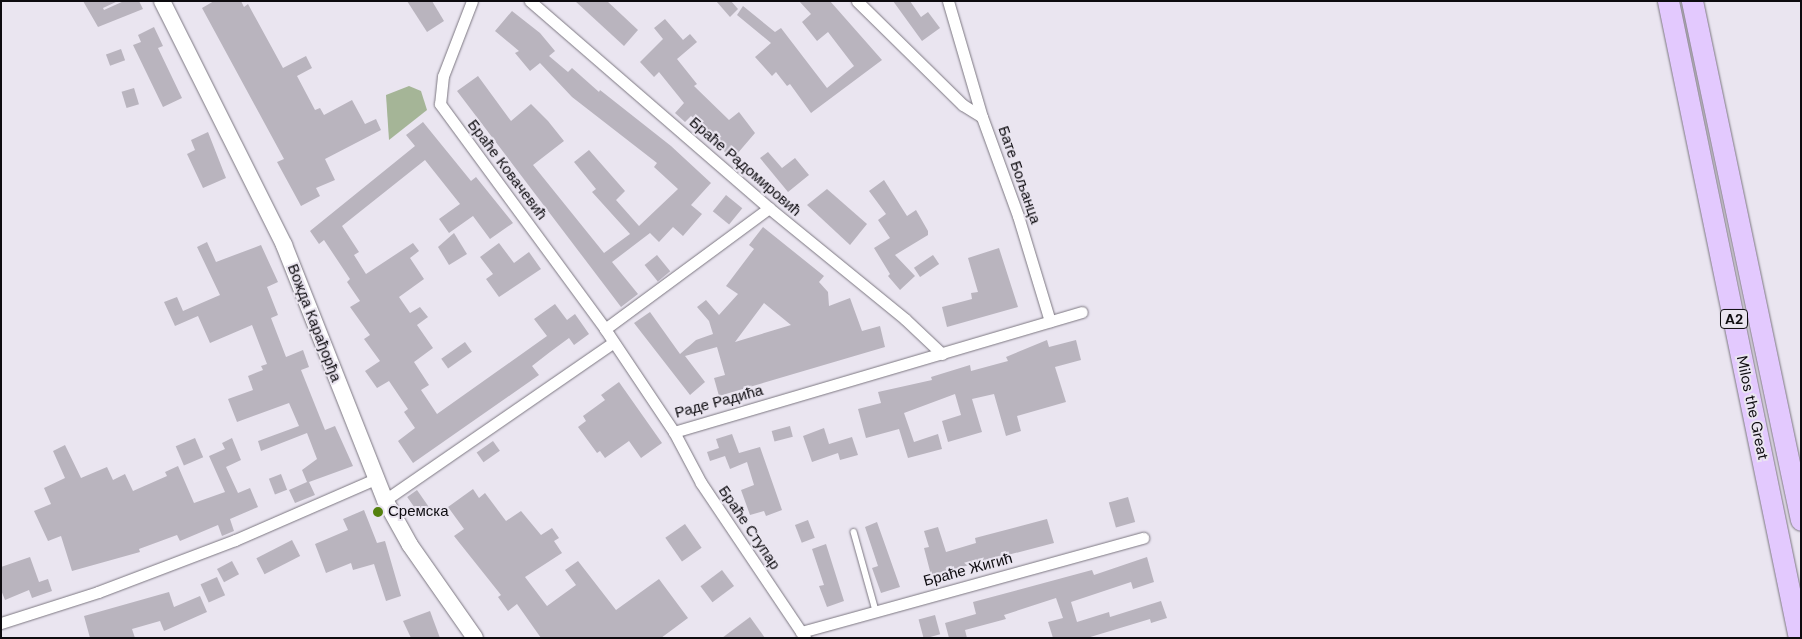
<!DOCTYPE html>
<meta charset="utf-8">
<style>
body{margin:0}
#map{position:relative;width:1802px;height:639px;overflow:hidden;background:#eae5f0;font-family:"DM Sans",sans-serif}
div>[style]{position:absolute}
.forest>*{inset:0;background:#a5b597}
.building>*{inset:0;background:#b9b4be;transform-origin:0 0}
.roads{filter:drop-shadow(0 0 1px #7c7781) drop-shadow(0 0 1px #7c7781)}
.lane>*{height:5.5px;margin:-2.75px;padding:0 2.75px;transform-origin:2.75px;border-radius:2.75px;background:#fff}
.street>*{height:11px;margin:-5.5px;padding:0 5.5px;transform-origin:5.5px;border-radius:5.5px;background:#fff}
.secondary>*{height:16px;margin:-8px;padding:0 8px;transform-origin:8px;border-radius:8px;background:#fff}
.highway>*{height:21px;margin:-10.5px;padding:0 10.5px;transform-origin:10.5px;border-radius:10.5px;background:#e3c9fe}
.dots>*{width:14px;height:14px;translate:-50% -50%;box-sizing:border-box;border:2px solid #eae5f0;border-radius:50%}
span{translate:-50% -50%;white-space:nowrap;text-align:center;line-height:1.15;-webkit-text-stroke:4px #eae5f0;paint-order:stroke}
.shield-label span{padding:1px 4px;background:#eae5f0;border:1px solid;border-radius:4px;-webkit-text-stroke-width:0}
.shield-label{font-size:14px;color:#0d0b0f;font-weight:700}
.street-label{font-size:15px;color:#0d0b0f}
.poi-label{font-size:15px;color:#0d0b0f}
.left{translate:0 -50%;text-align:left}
.frame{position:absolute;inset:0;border:2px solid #0d0b0f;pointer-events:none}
</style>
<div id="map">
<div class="forest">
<i style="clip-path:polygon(409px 86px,421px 91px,427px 110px,389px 140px,386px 95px)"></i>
</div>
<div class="building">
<i style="clip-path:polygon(83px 1px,118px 1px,103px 8px,104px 10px,124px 1px,139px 1px,143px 9px,98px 27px)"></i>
<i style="clip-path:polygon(214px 1px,241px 1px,244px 7px,248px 4px,283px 68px,306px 56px,312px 68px,297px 76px,315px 110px,320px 108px,324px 115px,352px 100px,365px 124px,376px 119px,381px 130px,325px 159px,335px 180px,316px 188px,320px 196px,301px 206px,277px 162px,284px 159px,202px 8px)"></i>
<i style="clip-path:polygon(407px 1px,432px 1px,444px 21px,427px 32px)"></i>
<i style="clip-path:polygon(575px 1px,607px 1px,638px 30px,624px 46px)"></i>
<i style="clip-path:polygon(716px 1px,731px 1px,738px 9px,730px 17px)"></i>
<i style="clip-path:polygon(799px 1px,830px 1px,882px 60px,811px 113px,790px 84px,787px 86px,776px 72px,772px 76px,755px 57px,771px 43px,737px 15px,743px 6px,775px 32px,781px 28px,827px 88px,854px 66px,828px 32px,817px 41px,802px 22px,811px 14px)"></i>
<i style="clip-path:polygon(893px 1px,910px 1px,921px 17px,928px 12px,940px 28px,922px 41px)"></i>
<i style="clip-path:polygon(512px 11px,540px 33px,555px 51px,549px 56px,568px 72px,572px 68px,599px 92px,600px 90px,671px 146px,711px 183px,691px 205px,702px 214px,683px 236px,673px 227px,659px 242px,650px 233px,612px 262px,638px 294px,621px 307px,457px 91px,478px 76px,511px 121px,531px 104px,548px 121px,564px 141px,533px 165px,604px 253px,630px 234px,592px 192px,596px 189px,574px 162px,589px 150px,625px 191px,616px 200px,639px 226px,678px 189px,654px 167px,657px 163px,572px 97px,540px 63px,530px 71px,515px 53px,519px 51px,495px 31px)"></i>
<i style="clip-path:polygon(665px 19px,683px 40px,690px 34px,697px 42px,677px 59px,697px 84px,694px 86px,729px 120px,739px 112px,755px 133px,737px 154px,734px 149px,727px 155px,707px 128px,691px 116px,685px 122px,675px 113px,684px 103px,659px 72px,654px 77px,640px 62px,663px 39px,654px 28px)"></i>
<i style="clip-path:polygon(154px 27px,163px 46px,158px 48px,182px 98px,163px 107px,133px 45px,141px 42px,138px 35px)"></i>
<i style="left:121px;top:49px;width:12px;height:16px;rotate:70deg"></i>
<i style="left:134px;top:88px;width:17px;height:13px;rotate:73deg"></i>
<i style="clip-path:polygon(423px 122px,471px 181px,476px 177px,513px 223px,490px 239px,473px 216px,449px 233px,439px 219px,460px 204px,425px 160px,342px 226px,359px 252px,354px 255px,366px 274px,413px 243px,419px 251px,410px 258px,424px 279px,399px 297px,410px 313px,420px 307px,428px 317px,417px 325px,433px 348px,414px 362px,429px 385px,421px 390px,437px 414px,547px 336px,534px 319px,555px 304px,567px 320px,575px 314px,589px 334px,574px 345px,569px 338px,550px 352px,532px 366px,539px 375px,413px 463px,398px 441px,415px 428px,404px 412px,408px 409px,389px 381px,377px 388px,365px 371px,380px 361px,364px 339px,370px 335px,350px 307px,360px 301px,347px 282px,350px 279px,324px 240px,319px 244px,310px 231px,415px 146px,406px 135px)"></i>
<i style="clip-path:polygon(208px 132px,226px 178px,203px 188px,187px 154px,195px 150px,191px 140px)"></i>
<i style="clip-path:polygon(768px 152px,782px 168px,795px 158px,809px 175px,788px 192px,760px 158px)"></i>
<i style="clip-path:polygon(884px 180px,907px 216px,916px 210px,928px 231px,928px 235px,895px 255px,915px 276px,900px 290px,888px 276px,890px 274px,874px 248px,890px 238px,878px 220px,886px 214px,869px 191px)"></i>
<i style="clip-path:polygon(827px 189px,867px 224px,850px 245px,807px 205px)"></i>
<i style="left:726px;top:195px;width:21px;height:21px;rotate:39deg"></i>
<i style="clip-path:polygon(evenodd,763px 227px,824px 276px,819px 282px,828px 292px,829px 306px,850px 298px,862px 331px,880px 326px,885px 347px,719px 396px,714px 378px,725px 375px,717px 347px,685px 356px,705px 382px,690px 395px,634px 323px,650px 312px,680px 354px,696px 340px,713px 334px,709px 321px,697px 307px,706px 300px,719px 315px,738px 294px,726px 286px,754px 249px,749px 245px,763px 227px,764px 303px,791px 325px,735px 342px,764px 303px)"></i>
<i style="clip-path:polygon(454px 233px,467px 254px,449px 265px,438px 247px)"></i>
<i style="clip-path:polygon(207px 242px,216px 262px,261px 245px,278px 282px,267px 287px,278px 315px,271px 318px,286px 357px,303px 350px,309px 367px,301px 370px,325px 430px,335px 426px,353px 466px,309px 482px,315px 495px,295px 503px,289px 490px,307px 482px,302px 470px,317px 459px,307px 433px,261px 451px,258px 441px,299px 426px,289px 403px,237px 422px,228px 399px,253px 390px,248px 376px,263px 370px,261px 366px,267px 364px,252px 325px,210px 343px,198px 316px,175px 326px,164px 302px,177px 297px,183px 311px,220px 295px,197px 247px)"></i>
<i style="clip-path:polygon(499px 243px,514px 263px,529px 252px,541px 269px,499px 297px,486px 279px,493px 274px,480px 257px)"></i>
<i style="clip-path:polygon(999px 248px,1018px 307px,947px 327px,942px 307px,972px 299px,971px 293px,978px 292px,968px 258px)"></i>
<i style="left:657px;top:255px;width:21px;height:16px;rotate:51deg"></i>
<i style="left:933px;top:255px;width:11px;height:23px;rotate:56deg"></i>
<i style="clip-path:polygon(1047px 340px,1049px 347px,1076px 340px,1081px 360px,1055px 367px,1066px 402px,1017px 416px,1021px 431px,1006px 436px,994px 394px,972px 399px,982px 432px,948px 442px,942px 421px,961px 415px,955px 394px,904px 413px,914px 442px,938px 434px,942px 449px,908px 458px,899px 429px,866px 438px,858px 409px,881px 403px,878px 392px,932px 380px,931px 377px,970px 365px,971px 371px,1008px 361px,1006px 357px)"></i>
<i style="left:465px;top:342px;width:12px;height:29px;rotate:55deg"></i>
<i style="clip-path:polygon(619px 382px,662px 443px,641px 458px,629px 441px,605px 458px,600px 451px,597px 453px,578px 427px,586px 421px,583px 416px,605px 400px,601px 395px)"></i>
<i style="left:790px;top:426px;width:11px;height:19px;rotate:75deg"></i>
<i style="clip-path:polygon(824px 428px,829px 444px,852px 437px,858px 455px,840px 460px,838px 453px,812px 462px,803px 436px)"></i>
<i style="clip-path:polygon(732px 434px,739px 453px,760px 447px,782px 510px,766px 516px,764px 511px,750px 515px,741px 490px,754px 485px,747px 462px,730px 469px,725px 456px,710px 461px,707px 452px,719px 448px,716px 439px)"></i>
<i style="left:195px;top:438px;width:21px;height:21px;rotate:67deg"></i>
<i style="clip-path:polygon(232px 438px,241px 460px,226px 467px,238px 493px,250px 488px,258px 507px,230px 519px,234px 531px,222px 536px,218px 525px,180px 541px,177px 535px,139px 549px,140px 552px,72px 571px,61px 536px,48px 541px,34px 511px,51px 504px,44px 488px,65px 478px,53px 451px,65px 445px,81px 478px,107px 467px,113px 480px,125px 474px,133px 491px,167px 476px,165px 472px,178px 466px,194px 503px,225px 492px,209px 456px,225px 449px,222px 443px)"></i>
<i style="left:493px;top:441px;width:12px;height:20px;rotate:55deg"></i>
<i style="left:281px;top:474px;width:17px;height:13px;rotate:69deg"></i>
<i style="clip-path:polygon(473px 489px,479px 498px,485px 493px,506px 521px,521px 511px,541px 535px,552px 528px,559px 538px,554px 541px,562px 553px,525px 577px,547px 606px,576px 585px,565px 570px,578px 561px,616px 610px,659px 579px,688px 618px,661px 638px,541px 638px,517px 604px,508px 611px,498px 597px,501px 595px,454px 536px,464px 529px,448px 507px)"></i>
<i style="left:417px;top:490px;width:24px;height:12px;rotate:55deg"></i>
<i style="left:1128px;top:497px;width:26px;height:20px;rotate:74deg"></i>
<i style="clip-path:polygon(364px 510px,377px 543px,385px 541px,401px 596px,386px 601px,374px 564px,353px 570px,351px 563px,326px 573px,315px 544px,348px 530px,343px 519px)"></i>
<i style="clip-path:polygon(1047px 519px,1054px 543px,931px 575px,924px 548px,929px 547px,924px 531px,938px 527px,946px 552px,976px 543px,975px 538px)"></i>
<i style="left:808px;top:520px;width:19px;height:14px;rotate:69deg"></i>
<i style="clip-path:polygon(877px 522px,900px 587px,881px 593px,872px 568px,878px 566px,865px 527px)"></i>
<i style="left:685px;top:524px;width:29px;height:24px;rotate:55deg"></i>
<i style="left:292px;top:540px;width:18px;height:40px;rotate:63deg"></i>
<i style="clip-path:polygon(826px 544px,844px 601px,827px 607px,819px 586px,824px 585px,812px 549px)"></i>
<i style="clip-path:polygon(30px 557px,39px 582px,48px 579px,52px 591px,32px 598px,29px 590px,5px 600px,1px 590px,1px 567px)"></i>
<i style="clip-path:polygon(1147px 557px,1154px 582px,1133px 589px,1131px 582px,1071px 602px,1077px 622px,1109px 612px,1110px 617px,1161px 601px,1167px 618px,1151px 623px,1150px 619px,1087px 638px,1053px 638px,1048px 622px,1063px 618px,1056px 598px,1004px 615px,1006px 619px,965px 630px,967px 638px,949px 638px,945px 623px,976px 614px,973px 602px,1092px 570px,1094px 575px)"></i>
<i style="left:232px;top:561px;width:15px;height:17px;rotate:62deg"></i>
<i style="left:722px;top:570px;width:20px;height:27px;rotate:53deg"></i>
<i style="left:217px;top:577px;width:20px;height:18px;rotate:66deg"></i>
<i style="clip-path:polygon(169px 592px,174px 607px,200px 596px,207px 612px,164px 631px,160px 621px,132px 629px,135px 638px,90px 638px,84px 616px)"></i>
<i style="clip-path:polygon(430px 611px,440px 638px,411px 638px,403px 621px)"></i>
<i style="left:935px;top:615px;width:20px;height:17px;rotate:75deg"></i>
<i style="clip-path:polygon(750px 617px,765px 638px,722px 638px)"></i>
</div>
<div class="roads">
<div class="lane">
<i style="left:854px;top:532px;width:82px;rotate:74.4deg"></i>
</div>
<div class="street">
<i style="left:472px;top:1px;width:80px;rotate:111.1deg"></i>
<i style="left:443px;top:76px;width:28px;rotate:96deg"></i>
<i style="left:440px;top:104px;width:279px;rotate:53.7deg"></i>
<i style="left:605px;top:329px;width:124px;rotate:56.2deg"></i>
<i style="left:674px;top:432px;width:58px;rotate:62.1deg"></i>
<i style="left:701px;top:483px;width:187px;rotate:56.1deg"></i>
<i style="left:530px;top:1px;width:316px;rotate:40.9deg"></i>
<i style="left:769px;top:208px;width:176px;rotate:39.2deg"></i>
<i style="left:905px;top:319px;width:51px;rotate:43.4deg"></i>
<i style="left:857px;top:1px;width:148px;rotate:44.5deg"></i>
<i style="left:963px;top:105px;width:22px;rotate:32deg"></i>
<i style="left:948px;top:1px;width:121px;rotate:73.7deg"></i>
<i style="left:982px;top:117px;width:105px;rotate:70deg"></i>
<i style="left:1018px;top:216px;width:110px;rotate:73.1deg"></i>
<i style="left:605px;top:329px;width:204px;rotate:-36.4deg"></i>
<i style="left:674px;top:432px;width:425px;rotate:-16.4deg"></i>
<i style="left:385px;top:500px;width:277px;rotate:-34.6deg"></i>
<i style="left:1px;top:623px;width:102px;rotate:-17.7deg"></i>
<i style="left:98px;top:592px;width:147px;rotate:-20.8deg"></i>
<i style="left:235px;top:540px;width:153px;rotate:-23.5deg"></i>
<i style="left:801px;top:632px;width:355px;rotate:-15.4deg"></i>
</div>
<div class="secondary">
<i style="left:162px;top:1px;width:273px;rotate:63.4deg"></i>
<i style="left:284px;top:245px;width:274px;rotate:68.4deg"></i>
<i style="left:385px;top:500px;width:51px;rotate:60.9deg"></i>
<i style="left:410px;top:545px;width:113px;rotate:55deg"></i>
</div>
<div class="highway">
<i style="left:1668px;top:1px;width:650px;rotate:78.38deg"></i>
<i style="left:1692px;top:1px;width:530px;rotate:78.14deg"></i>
</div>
</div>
<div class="dots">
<i style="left:378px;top:512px;background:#54810e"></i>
</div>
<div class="shield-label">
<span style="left:1734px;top:319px">A2</span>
</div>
<div class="street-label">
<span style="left:745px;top:167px;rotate:41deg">Браће Радомировић</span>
<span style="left:507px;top:170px;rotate:53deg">Браће Ковачевић</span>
<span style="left:1019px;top:175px;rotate:71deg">Бате Бољанца</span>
<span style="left:314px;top:323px;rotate:69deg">Вожда Карађорђа</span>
<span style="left:719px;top:402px;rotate:-15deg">Раде Радића</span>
<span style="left:1752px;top:408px;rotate:78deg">Milos the Great</span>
<span style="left:749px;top:528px;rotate:56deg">Браће Ступар</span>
<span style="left:968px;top:570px;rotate:-15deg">Браће Жигић</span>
</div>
<div class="poi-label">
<span class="left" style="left:388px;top:512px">Сремска</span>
</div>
<div class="frame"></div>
</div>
